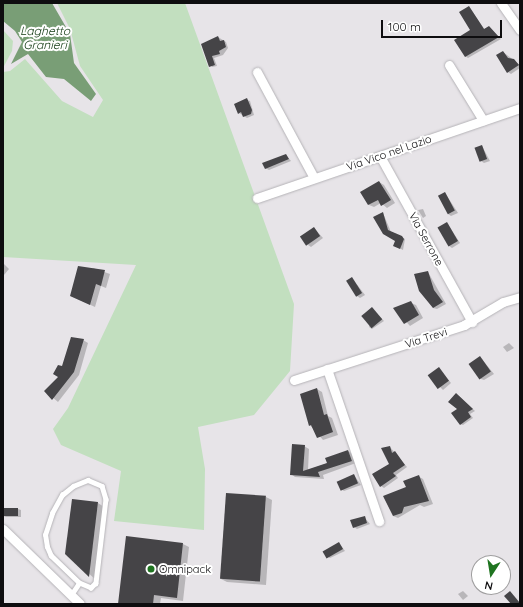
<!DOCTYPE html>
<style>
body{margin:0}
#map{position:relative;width:523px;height:607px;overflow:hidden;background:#e7e4e8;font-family:Quicksand,sans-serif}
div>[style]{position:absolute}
.green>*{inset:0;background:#c2dfbf}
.water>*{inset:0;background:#799e76}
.shadow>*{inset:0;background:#0003}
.building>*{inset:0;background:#454447;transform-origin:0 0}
.roads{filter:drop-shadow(0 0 1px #b5b3b7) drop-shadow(0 0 1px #b5b3b7)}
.service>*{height:4.5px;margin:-2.25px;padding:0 2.25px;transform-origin:2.25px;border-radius:2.25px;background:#fff}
.minor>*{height:9px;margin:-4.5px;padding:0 4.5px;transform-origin:4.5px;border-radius:4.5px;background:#fff}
.dots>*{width:11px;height:11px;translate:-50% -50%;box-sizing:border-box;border:2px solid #fff;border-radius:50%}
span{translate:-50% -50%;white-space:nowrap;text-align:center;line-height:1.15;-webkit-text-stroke:4px #fff;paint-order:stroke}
.street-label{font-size:11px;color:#0e0d0f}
.poi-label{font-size:11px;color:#0e0d0f}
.left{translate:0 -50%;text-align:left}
.water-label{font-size:12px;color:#0b340b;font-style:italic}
.frame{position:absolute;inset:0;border:4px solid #0e0d0f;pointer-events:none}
.north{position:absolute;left:471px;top:555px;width:40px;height:40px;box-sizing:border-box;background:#fff;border:1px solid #9f9e9f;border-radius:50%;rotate:192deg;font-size:11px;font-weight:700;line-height:16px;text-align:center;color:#0e0d0f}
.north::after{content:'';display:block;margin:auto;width:14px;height:18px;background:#1f7420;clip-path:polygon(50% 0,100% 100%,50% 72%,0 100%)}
.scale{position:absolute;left:381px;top:20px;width:121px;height:18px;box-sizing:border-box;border:2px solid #0e0d0f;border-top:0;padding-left:5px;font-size:12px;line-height:14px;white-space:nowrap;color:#0e0d0f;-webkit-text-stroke:3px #fff;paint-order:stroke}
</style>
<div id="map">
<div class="green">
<i style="clip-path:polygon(57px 3px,185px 3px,294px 304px,290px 371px,254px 415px,198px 427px,205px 469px,204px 530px,114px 521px,121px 471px,61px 445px,53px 429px,68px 408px,136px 265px,3px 257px,3px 72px,10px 71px,25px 59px,62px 101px,93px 117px,103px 100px,80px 66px,70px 29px)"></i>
<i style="clip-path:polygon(3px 30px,13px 41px,12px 51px,3px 68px)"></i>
</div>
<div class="water">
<i style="clip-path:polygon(3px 3px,52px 3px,70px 34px,74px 63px,96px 94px,91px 101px,64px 79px,46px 77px,28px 54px,11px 64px,22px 42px,15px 31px,3px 21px)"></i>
</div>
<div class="shadow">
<i style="clip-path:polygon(469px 7px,485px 30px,489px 27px,501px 39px,468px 58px,465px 56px,471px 30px)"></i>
<i style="clip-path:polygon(218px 37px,226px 42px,228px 48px,223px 55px,214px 58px,217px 66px,212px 67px,203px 44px)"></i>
<i style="clip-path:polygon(503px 52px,520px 65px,520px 68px,511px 74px,508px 72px)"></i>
<i style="clip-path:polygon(247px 100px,250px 101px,254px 115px,247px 118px,239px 113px)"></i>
<i style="clip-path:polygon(482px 146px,490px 161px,484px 163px,481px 161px)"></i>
<i style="clip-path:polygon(286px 155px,291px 161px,269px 170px,265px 168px)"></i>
<i style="clip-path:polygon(379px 182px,384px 185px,395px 203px,387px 208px,381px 203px,374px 207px,369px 205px,362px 192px)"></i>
<i style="clip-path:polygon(445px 193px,458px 213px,451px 216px,448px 214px)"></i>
<i style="clip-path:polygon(423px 209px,426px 216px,423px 218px,418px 210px)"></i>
<i style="clip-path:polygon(383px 213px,391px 232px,405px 239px,403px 250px,397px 247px,397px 241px,384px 233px)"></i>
<i style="clip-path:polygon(447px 223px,460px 243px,452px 248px,449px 246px)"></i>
<i style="clip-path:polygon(314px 228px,323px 238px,311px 247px,308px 245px)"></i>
<i style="clip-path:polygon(3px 263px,9px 269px,4px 275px,3px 274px)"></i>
<i style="clip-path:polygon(93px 268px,110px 274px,106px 288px,101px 286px,95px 307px,71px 296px)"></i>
<i style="clip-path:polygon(428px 272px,446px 304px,437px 309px,433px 308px)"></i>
<i style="clip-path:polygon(352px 278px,365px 295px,360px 298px,357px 296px)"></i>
<i style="clip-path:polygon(411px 303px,416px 305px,423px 318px,410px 326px,394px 308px)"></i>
<i style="clip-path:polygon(372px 309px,384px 321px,372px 329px,369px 327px)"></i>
<i style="clip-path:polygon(83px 340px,88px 343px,79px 375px,58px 402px,45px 391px,59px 377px)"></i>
<i style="clip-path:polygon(509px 343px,514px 348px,507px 352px,503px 347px)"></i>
<i style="clip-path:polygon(480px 357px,494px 374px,484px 380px,481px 379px)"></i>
<i style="clip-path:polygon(439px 368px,451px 383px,443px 390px,429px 376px)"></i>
<i style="clip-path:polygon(317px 389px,322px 392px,328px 416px,332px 418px,338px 435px,323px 440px,310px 425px,301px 395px)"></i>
<i style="clip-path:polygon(459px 396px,475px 411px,470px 414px,473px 418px,463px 425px,460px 424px,458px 409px)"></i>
<i style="clip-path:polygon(304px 446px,309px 449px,308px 470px,328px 463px,348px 451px,353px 454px,356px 463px,323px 475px,324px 479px,295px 477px,291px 474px)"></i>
<i style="clip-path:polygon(390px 447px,407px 467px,396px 475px,398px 478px,384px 488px,381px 486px,390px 464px)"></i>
<i style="clip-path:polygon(354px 475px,361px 485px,344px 491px,341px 489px)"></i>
<i style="clip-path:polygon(418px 476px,423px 479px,433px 504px,424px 507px,420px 505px,398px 518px,393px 516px,407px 488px)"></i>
<i style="clip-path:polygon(266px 497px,272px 500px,266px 585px,227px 582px,221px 579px)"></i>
<i style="clip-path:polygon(98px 503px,104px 507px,96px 580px,66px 553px)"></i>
<i style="clip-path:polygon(3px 509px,18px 509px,21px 510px,21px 517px,6px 517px,3px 516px)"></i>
<i style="clip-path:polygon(364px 517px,370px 524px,357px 529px,354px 527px)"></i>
<i style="clip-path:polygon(339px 543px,345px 551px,330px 558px,326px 556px)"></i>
<i style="clip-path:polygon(183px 544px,189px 547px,183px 601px,161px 598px,160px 604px,119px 604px)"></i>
<i style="clip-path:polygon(463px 591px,468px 596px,463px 600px,458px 594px)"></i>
</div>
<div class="building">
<i style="clip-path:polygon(469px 6px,484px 29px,489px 26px,499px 37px,465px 57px,454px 40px,470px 30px,459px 12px)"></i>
<i style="clip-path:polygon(218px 36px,220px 41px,224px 40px,226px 47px,219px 51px,220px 54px,212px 56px,215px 65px,209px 67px,201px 44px)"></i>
<i style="clip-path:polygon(503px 51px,508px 58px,514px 59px,519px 65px,507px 73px,496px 55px)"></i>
<i style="clip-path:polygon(247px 98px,252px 110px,251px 114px,243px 117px,241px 112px,238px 114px,234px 104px)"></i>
<i style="left:482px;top:145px;width:15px;height:8px;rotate:70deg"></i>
<i style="clip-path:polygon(286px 154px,289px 159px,265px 169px,262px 163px)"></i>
<i style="clip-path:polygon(379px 181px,391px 200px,381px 206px,378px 200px,368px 205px,360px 192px)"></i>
<i style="left:445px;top:192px;width:21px;height:8px;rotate:62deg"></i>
<i style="clip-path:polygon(383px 212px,388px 230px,402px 236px,404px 239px,400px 249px,393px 246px,395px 241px,383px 234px,373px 217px)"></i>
<i style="left:447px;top:222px;width:22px;height:11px;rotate:60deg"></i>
<i style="left:314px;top:227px;width:11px;height:17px;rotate:56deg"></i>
<i style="clip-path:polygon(78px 266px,105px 270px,101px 286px,96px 284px,90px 305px,70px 296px)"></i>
<i style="clip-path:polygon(428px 271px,434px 290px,443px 302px,433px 308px,419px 291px,414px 274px)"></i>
<i style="left:352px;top:277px;width:19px;height:7px;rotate:58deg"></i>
<i style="clip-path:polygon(411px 301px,419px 315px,404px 324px,393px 308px)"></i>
<i style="left:372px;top:307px;width:16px;height:14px;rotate:50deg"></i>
<i style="clip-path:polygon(71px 337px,84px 339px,74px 372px,52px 400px,44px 391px,58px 377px,53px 374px,58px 365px,62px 366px)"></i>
<i style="left:480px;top:356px;width:19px;height:14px;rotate:55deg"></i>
<i style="left:439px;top:367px;width:17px;height:14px;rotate:54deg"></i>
<i style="clip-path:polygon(317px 388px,324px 415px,327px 414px,333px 432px,317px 438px,311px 425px,309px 426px,300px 394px)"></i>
<i style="clip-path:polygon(456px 393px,473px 409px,468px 412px,471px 417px,460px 425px,451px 413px,457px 409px,448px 402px)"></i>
<i style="clip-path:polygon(292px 444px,305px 445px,303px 471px,327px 463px,325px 458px,348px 450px,352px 461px,318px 472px,320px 477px,290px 475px)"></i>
<i style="clip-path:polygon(390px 446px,392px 453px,395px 451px,405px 465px,393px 473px,396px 476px,380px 487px,372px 474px,389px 464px,381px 448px)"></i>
<i style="left:354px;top:474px;width:10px;height:19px;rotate:66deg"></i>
<i style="clip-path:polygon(419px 475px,429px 501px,404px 507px,402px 513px,393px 516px,383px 496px,406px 487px,403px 481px)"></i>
<i style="left:226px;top:493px;width:40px;height:86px;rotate:4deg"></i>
<i style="clip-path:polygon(72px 499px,98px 502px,89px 577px,65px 554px)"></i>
<i style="left:3px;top:508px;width:15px;height:8px"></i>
<i style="clip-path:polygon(365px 516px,367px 523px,353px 528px,350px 520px)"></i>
<i style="clip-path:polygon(126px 536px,183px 543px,177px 598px,154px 595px,153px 604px,118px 604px)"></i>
<i style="left:339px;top:542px;width:8px;height:19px;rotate:60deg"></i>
<i style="clip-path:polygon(510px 591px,520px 603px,520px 604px,511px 604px,504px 596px)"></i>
</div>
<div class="roads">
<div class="service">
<i style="left:71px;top:595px;width:14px;rotate:-56deg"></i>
<i style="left:79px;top:583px;width:39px;rotate:-136deg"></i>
<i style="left:51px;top:556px;width:10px;rotate:-114deg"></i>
<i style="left:47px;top:547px;width:12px;rotate:-99deg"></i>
<i style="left:45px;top:535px;width:23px;rotate:-72deg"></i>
<i style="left:52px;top:513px;width:21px;rotate:-61deg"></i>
<i style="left:62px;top:495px;width:14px;rotate:-39deg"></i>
<i style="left:73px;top:486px;width:16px;rotate:-22deg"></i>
<i style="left:88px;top:480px;width:15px;rotate:23deg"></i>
<i style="left:102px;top:486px;width:14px;rotate:73deg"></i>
<i style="left:106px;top:499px;width:85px;rotate:96.8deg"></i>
<i style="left:96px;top:583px;width:7px;rotate:135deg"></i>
<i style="left:91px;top:588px;width:13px;rotate:-157deg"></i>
</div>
<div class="minor">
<i style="left:501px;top:3px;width:33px;rotate:55deg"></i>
<i style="left:449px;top:65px;width:65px;rotate:58.3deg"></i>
<i style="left:257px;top:72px;width:120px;rotate:61.7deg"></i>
<i style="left:380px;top:156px;width:190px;rotate:61deg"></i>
<i style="left:257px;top:198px;width:278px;rotate:-18.9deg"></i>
<i style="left:327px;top:369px;width:161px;rotate:71.1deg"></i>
<i style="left:294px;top:380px;width:179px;rotate:-17.9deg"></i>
<i style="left:464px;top:325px;width:45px;rotate:-30.5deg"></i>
<i style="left:503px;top:302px;width:18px;rotate:-16deg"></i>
<i style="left:3px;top:529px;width:107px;rotate:44.2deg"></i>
</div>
</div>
<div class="dots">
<i style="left:151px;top:569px;background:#1f7420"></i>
</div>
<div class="street-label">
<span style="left:389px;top:153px;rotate:-19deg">Via Vico nel Lazio</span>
<span style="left:426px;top:239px;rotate:61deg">Via Serrone</span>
<span style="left:426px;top:338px;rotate:-18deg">Via Trevi</span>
</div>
<div class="poi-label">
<span class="left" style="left:159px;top:569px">Omnipack</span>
</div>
<div class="water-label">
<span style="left:45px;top:38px">Laghetto<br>Granieri</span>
</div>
<div class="frame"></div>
<div class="north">N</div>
<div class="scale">100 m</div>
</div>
